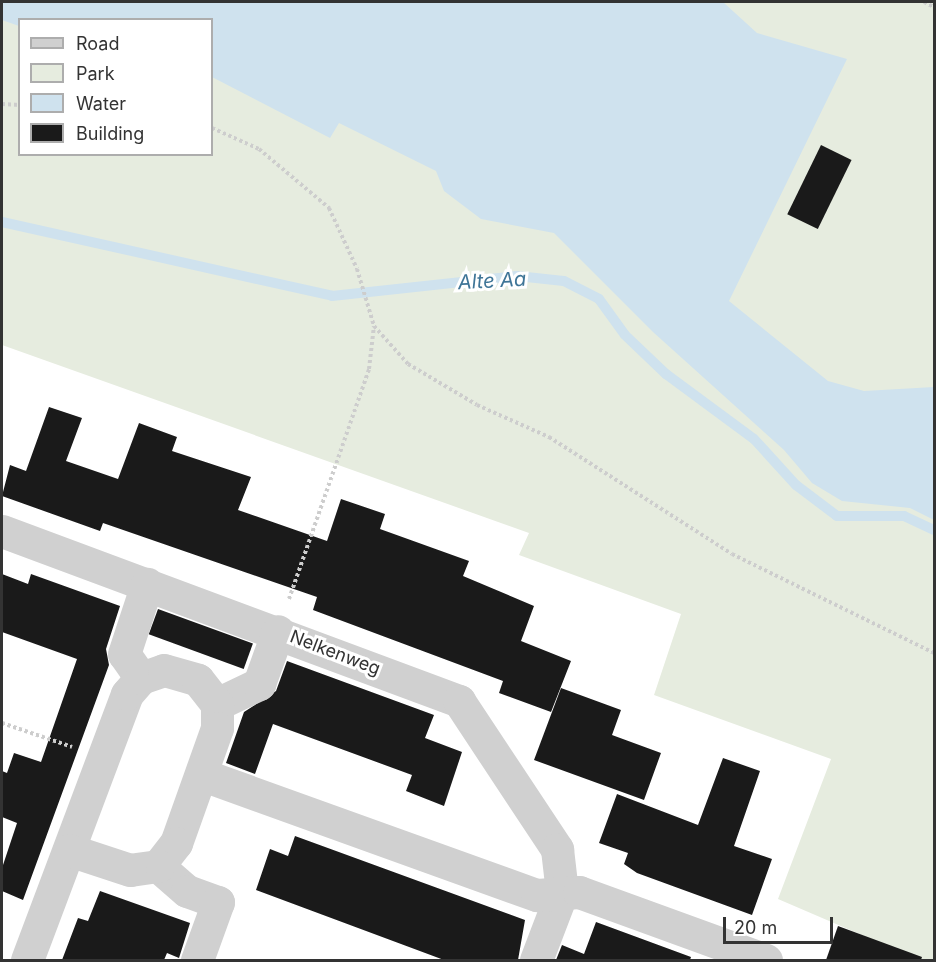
<!DOCTYPE html>
<style>
body{margin:0}
#map{position:relative;width:936px;height:962px;overflow:hidden;background:#fff;font-family:Inter,sans-serif}
div>[style]{position:absolute}
.green>*{inset:0;background:#e6ecdf}
.water>*{inset:0;background:#cfe2ee}
.stream>*{height:10px;margin:-5px;padding:0 5px;transform-origin:5px;border-radius:5px;background:#cfe2ee}
.building>*{inset:0;background:#1a1a1a;transform-origin:0 0}
.path>*{height:4px;margin-top:-2px;transform-origin:0;background:repeating-linear-gradient(90deg,#cdcdcd 0 3px,transparent 0 6px)}
.street>*{height:33px;margin:-16.5px;padding:0 16.5px;transform-origin:16.5px;border-radius:16.5px;background:#d0d0d0}
span{translate:-50% -50%;white-space:nowrap;text-align:center;line-height:1.15;-webkit-text-stroke:6px #fff;paint-order:stroke}
.street-label{font-size:18px;color:#333}
.water-label{font-size:20px;color:#3f7597;font-style:italic}
.frame{position:absolute;inset:0;border:3px solid #333;pointer-events:none}
.legend{position:absolute;left:18px;top:18px;width:195px;height:138px;box-sizing:border-box;background:#fff;border:2px solid #adadad;margin:0;padding:8px 10px;list-style:none;font-size:18px;color:#333}
.legend li{display:flex;align-items:center;gap:12px;height:30px}
.legend b{width:30px;border:2px solid #adadad}
.scale{position:absolute;left:723px;top:917px;width:110px;height:27px;box-sizing:border-box;border:3px solid #333;border-top:0;padding-left:8px;font-size:18px;line-height:21px;white-space:nowrap;color:#333;-webkit-text-stroke:4px #fff;paint-order:stroke}
</style>
<div id="map">
<div class="green">
<i style="clip-path:polygon(evenodd,2px 2px,934px 2px,934px 960px,880px 960px,885px 945px,778px 899px,831px 759px,654px 695px,681px 614px,519px 555px,529px 533px,2px 345px,2px 2px,20px 20px,212px 20px,212px 154px,20px 154px,20px 20px)"></i>
</div>
<div class="water">
<i style="clip-path:polygon(2px 2px,723px 2px,757px 33px,847px 59px,729px 301px,828px 381px,864px 391px,934px 387px,934px 520px,910px 508px,842px 501px,812px 483px,784px 450px,653px 332px,554px 233px,481px 219px,444px 191px,436px 171px,339px 123px,330px 138px,212px 77px,212px 20px,20px 20px,19px 26px,2px 20px)"></i>
</div>
<div class="stream">
<i style="left:2px;top:222px;width:338px;rotate:12.6deg"></i>
<i style="left:332px;top:296px;width:186px;rotate:-6.2deg"></i>
<i style="left:517px;top:276px;width:47px;rotate:6.1deg"></i>
<i style="left:564px;top:281px;width:39px;rotate:27deg"></i>
<i style="left:599px;top:299px;width:44px;rotate:54.2deg"></i>
<i style="left:625px;top:335px;width:57px;rotate:43.6deg"></i>
<i style="left:666px;top:374px;width:109px;rotate:36.5deg"></i>
<i style="left:754px;top:439px;width:62px;rotate:47.6deg"></i>
<i style="left:796px;top:485px;width:51px;rotate:37.1deg"></i>
<i style="left:837px;top:516px;width:67px"></i>
<i style="left:904px;top:516px;width:33px;rotate:25deg"></i>
</div>
<div class="building">
<i style="left:821px;top:145px;width:34px;height:77px;rotate:26deg"></i>
<i style="clip-path:polygon(49px 407px,82px 418px,66px 461px,118px 479px,139px 423px,177px 437px,172px 451px,251px 477px,238px 510px,327px 541px,341px 499px,385px 514px,380px 529px,469px 561px,463px 576px,534px 606px,521px 641px,571px 661px,551px 712px,499px 693px,503px 681px,313px 610px,317px 597px,103px 523px,100px 531px,2px 496px,10px 465px,26px 471px)"></i>
<i style="clip-path:polygon(2px 574px,28px 584px,31px 574px,120px 606px,106px 649px,109px 665px,23px 900px,2px 891px,2px 868px,17px 823px,2px 817px,2px 771px,7px 773px,14px 753px,41px 762px,77px 659px,2px 632px)"></i>
<i style="left:158px;top:609px;width:101px;height:27px;rotate:20deg"></i>
<i style="clip-path:polygon(287px 661px,434px 715px,425px 738px,462px 752px,444px 806px,406px 791px,412px 775px,273px 724px,255px 774px,226px 763px,244px 712px,276px 691px)"></i>
<i style="clip-path:polygon(561px 688px,621px 710px,612px 735px,661px 753px,644px 800px,534px 760px)"></i>
<i style="clip-path:polygon(723px 758px,760px 771px,734px 846px,772px 859px,752px 915px,637px 873px,624px 864px,628px 853px,599px 843px,617px 794px,698px 825px)"></i>
<i style="clip-path:polygon(295px 836px,525px 920px,518px 960px,444px 960px,256px 890px,270px 849px,288px 856px)"></i>
<i style="clip-path:polygon(100px 891px,190px 923px,179px 958px,167px 953px,164px 960px,62px 960px,78px 918px,88px 921px)"></i>
<i style="clip-path:polygon(596px 922px,691px 957px,690px 960px,556px 960px,562px 945px,584px 954px)"></i>
<i style="clip-path:polygon(838px 926px,922px 957px,921px 960px,826px 960px)"></i>
</div>
<div class="path">
<i style="left:924px;top:2px;width:11px;rotate:27deg"></i>
<i style="left:2px;top:104px;width:18px;rotate:3deg"></i>
<i style="left:212px;top:128px;width:51px;rotate:24.1deg"></i>
<i style="left:259px;top:149px;width:92px;rotate:40.1deg"></i>
<i style="left:329px;top:208px;width:67px;rotate:65.3deg"></i>
<i style="left:357px;top:269px;width:59px;rotate:73.4deg"></i>
<i style="left:374px;top:326px;width:51px;rotate:48.2deg"></i>
<i style="left:408px;top:364px;width:80px;rotate:30.7deg"></i>
<i style="left:477px;top:405px;width:79px;rotate:24deg"></i>
<i style="left:549px;top:437px;width:217px;rotate:32.6deg"></i>
<i style="left:732px;top:554px;width:225px;rotate:26.1deg"></i>
<i style="left:289px;top:599px;width:244px;rotate:-70.8deg"></i>
<i style="left:369px;top:369px;width:43px;rotate:-83.4deg"></i>
<i style="left:2px;top:723px;width:74px;rotate:18.9deg"></i>
</div>
<div class="street">
<i style="left:2px;top:531px;width:488px;rotate:20.4deg"></i>
<i style="left:459px;top:701px;width:178px;rotate:56.5deg"></i>
<i style="left:557px;top:849px;width:43px;rotate:83.4deg"></i>
<i style="left:562px;top:892px;width:73px;rotate:110.9deg"></i>
<i style="left:141px;top:678px;width:29px;rotate:-125deg"></i>
<i style="left:124px;top:654px;width:74px;rotate:-71.8deg"></i>
<i style="left:217px;top:704px;width:47px;rotate:-25.5deg"></i>
<i style="left:259px;top:684px;width:56px;rotate:-70.3deg"></i>
<i style="left:203px;top:775px;width:355px;rotate:19.8deg"></i>
<i style="left:537px;top:895px;width:42px;rotate:-4.1deg"></i>
<i style="left:579px;top:892px;width:199px;rotate:20deg"></i>
<i style="left:158px;top:866px;width:38px;rotate:41deg"></i>
<i style="left:187px;top:891px;width:33px;rotate:20deg"></i>
<i style="left:218px;top:902px;width:62px;rotate:109.9deg"></i>
<i style="left:27px;top:960px;width:284px;rotate:-69.4deg"></i>
<i style="left:127px;top:694px;width:21px;rotate:-49deg"></i>
<i style="left:141px;top:678px;width:24px;rotate:-19deg"></i>
<i style="left:164px;top:670px;width:35px;rotate:16deg"></i>
<i style="left:198px;top:680px;width:31px;rotate:52deg"></i>
<i style="left:217px;top:704px;width:24px;rotate:90deg"></i>
<i style="left:217px;top:728px;width:122px;rotate:109.6deg"></i>
<i style="left:176px;top:843px;width:29px;rotate:128deg"></i>
<i style="left:158px;top:866px;width:28px;rotate:172deg"></i>
<i style="left:130px;top:870px;width:64px;rotate:-161.8deg"></i>
</div>
<div class="street-label">
<span style="left:335px;top:653px;rotate:21deg">Nelkenweg</span>
</div>
<div class="water-label">
<span style="left:492px;top:281px;rotate:-3deg">Alte Aa</span>
</div>
<div class="frame"></div>
<ul class="legend">
<li><b style="height:8px;background:#d0d0d0"></b>Road</li>
<li><b style="height:16px;background:#e6ecdf"></b>Park</li>
<li><b style="height:16px;background:#cfe2ee"></b>Water</li>
<li><b style="height:16px;background:#1a1a1a"></b>Building</li>
</ul>
<div class="scale">20 m</div>
</div>
